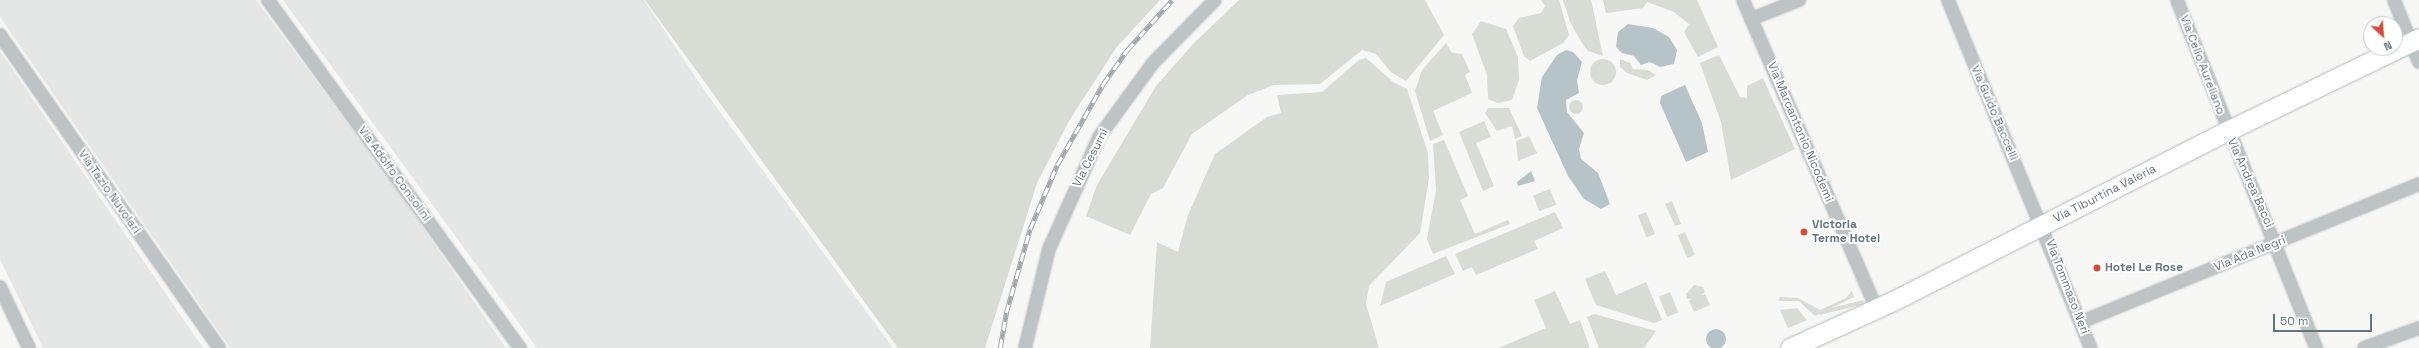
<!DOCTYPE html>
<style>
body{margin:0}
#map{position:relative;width:2419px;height:348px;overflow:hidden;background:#f7f7f5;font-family:"Space Grotesk",sans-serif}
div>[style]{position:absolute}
.built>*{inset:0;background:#e5e7e6}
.green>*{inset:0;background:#d8dcd4;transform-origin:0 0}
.round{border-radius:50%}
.water>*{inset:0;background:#b7c4c7}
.roads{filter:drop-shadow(0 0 1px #b2b8bb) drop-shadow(0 0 1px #b2b8bb)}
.minor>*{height:12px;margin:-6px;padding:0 6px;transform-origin:6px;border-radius:6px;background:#bec3c6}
.primary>*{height:19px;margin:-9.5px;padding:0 9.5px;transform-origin:9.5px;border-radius:9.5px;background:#fff}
.rail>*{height:4.5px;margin-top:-2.25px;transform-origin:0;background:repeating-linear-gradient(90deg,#fff 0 9px,#a0a8ac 0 18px);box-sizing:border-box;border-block:1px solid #a0a8ac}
.dots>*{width:11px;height:11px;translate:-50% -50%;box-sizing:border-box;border:2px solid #fff;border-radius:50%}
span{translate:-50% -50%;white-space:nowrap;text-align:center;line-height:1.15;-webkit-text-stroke:4px #fff;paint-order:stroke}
.street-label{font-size:12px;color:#64757e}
.poi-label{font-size:12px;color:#64757e;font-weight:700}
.left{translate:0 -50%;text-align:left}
.north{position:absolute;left:2363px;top:16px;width:40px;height:40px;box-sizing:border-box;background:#fff;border:1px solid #c1c8cb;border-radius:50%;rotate:154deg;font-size:11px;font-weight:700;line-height:16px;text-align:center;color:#64757e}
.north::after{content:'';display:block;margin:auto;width:14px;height:18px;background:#d84a35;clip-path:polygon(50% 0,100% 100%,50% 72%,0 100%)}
.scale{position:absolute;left:2273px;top:314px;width:99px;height:18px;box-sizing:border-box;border:2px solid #64757e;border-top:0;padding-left:5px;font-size:12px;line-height:14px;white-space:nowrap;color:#64757e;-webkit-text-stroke:3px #fff;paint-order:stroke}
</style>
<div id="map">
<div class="built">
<i style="clip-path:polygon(0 0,256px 0,395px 187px,506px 348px,230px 348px,0 17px)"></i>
<i style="clip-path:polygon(283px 0,644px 0,704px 90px,893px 348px,537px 348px)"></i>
<i style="clip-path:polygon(0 51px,194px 335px,204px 348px,43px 348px,0 259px)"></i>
</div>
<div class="green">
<i style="clip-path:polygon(645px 0,1160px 0,1116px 48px,1069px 121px,1037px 183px,985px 348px,898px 348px)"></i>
<i style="clip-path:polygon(1239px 0,1425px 0,1444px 35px,1406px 81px,1391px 72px,1376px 54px,1362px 50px,1320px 84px,1274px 85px,1248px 95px,1192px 134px,1163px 188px,1151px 194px,1130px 235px,1086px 216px,1097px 185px,1156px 86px,1194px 43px)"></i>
<i style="clip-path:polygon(1541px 0,1559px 0,1569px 35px,1563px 43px,1530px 61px,1524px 56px,1513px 26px,1519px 18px,1541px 13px,1545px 6px)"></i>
<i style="clip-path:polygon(1563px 0,1591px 0,1603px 56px,1588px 51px,1582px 43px,1570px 22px)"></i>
<i style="clip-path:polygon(1603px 0,1697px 0,1718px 47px,1698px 57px,1684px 32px,1689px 24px,1674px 12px,1647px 2px,1643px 8px,1606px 13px)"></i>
<i style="clip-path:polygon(1481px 21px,1506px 29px,1518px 57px,1519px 80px,1512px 100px,1498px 103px,1488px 99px,1487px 75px,1472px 34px)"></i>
<i style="clip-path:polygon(1446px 43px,1452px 53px,1462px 54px,1470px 72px,1465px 75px,1472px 93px,1433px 111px,1443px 135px,1430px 141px,1415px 91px,1422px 70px)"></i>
<i style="clip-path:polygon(1719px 55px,1740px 97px,1747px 98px,1747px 86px,1763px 78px,1795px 149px,1731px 180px,1721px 122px,1700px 63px)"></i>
<i style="clip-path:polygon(1366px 58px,1393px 82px,1407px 89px,1428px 153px,1429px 178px,1420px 233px,1369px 286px,1366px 304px,1379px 348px,1150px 348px,1157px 242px,1178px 252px,1188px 215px,1215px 154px,1267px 117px,1281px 113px,1277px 95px,1322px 92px,1359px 60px)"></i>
<i style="clip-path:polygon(1620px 59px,1630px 63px,1633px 69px,1648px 70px,1656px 75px,1647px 80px,1627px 73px,1620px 67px)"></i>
<i class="round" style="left:1590px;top:59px;width:26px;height:26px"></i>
<i class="round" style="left:1569px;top:100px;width:14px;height:14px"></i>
<i style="clip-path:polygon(1488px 108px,1509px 108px,1522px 136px,1515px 139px,1512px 126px,1497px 131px,1485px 113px)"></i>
<i style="clip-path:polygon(1484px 121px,1491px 137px,1476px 143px,1494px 186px,1483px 191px,1459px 132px)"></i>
<i style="clip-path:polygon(1529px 136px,1537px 153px,1518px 161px,1516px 141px)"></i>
<i style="clip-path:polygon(1444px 140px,1468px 196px,1460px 200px,1475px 234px,1508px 220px,1510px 224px,1433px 254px,1427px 239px,1436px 190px,1433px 144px)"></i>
<i style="left:1550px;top:189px;width:17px;height:18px;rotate:69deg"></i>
<i style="clip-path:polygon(1672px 201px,1681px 224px,1675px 226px,1665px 204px)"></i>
<i style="clip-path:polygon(1555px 212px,1563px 228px,1534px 241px,1538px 249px,1476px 275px,1472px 267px,1463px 271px,1455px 254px)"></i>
<i style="left:1646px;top:212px;width:24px;height:9px;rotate:68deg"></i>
<i style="left:1685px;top:232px;width:25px;height:8px;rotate:67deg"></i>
<i style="clip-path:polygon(1446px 256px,1455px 274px,1380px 306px,1386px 282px)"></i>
<i style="clip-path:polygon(1605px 271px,1616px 295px,1646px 282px,1662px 320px,1654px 323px,1596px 305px,1585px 279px)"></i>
<i style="clip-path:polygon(1694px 285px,1703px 287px,1705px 292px,1702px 295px,1705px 294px,1710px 305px,1694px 312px,1689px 301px,1692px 299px,1687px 299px,1686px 294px)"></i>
<i style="clip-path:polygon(1555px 291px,1570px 324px,1580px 320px,1590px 348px,1498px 348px,1546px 328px,1534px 300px)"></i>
<i style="clip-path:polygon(1852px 291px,1854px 297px,1815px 316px,1799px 301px,1778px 301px,1780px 297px,1798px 298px,1820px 310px,1846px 298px)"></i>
<i style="left:1670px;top:292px;width:22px;height:12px;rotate:68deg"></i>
<i style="left:1863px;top:300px;width:4px;height:46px;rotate:76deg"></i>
<i style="clip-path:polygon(1797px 308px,1807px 320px,1788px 328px,1780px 310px)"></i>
<i style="clip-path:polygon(1594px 314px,1656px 331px,1644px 348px,1599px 348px,1587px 317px)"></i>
</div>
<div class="water">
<i style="clip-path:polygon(1628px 24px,1653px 28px,1669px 37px,1677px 50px,1674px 64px,1660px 67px,1650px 62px,1641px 65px,1634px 56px,1622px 53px,1616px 47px,1618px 32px)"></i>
<i style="clip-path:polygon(1566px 50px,1573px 52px,1582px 62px,1577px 80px,1579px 93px,1566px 100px,1567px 112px,1584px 133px,1579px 149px,1581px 159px,1598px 173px,1610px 204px,1601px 209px,1584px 199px,1568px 176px,1537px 108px,1542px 77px,1557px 55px)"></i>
<i style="clip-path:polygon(1685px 85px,1702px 123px,1708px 152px,1686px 162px,1660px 103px,1661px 96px)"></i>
<i style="clip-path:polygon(1531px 171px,1535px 181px,1518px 186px,1517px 182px)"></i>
<i class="round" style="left:1706px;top:329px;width:20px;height:20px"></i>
</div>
<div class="roads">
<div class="minor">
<i style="left:268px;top:0;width:430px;rotate:54.1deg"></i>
<i style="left:1743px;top:0;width:337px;rotate:66.6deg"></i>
<i style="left:1948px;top:0;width:376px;rotate:67.7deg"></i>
<i style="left:2177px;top:0;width:375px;rotate:68.2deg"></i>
<i style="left:2394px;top:0;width:67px;rotate:68deg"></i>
<i style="left:1751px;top:19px;width:52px;rotate:-21.6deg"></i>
<i style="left:0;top:35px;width:382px;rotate:55deg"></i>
<i style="left:0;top:287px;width:68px;rotate:64.6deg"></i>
<i style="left:2081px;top:322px;width:365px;rotate:-22.2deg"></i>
<i style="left:1025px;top:348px;width:102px;rotate:-76.4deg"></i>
<i style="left:1049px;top:249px;width:123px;rotate:-65.9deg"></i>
<i style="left:1099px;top:137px;width:92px;rotate:-53.9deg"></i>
<i style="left:1153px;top:63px;width:88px;rotate:-45.5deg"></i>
<i style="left:2364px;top:348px;width:59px;rotate:-20deg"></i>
</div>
<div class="primary">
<i style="left:1790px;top:348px;width:118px;rotate:-24.6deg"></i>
<i style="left:1897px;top:299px;width:370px;rotate:-27deg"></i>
<i style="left:2227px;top:131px;width:213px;rotate:-25.8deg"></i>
</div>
</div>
<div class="rail">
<i style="left:1000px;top:348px;width:36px;rotate:-80deg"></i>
<i style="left:1006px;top:313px;width:87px;rotate:-74.1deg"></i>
<i style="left:1030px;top:229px;width:69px;rotate:-67.1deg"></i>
<i style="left:1057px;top:165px;width:93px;rotate:-60.4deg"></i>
<i style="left:1103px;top:84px;width:42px;rotate:-54.8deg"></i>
<i style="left:1127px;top:50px;width:67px;rotate:-48deg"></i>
</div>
<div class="dots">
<i style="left:1804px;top:232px;background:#d84a35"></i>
<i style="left:2097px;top:268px;background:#d84a35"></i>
</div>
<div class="street-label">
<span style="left:2202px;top:65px;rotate:69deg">Via Celio Aureliano</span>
<span style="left:1994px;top:113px;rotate:67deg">Via Guido Baccelli</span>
<span style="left:1800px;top:132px;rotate:67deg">Via Marcantonio Nicodemi</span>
<span style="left:1091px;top:158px;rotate:-63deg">Via Cesurni</span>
<span style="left:394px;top:174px;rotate:54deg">Via Adolfo Consolini</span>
<span style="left:2250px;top:183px;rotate:66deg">Via Andrea Bacci</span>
<span style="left:109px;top:192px;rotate:55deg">Via Tazio Nuvolari</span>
<span style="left:2105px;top:194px;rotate:-27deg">Via Tiburtina Valeria</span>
<span style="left:2250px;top:254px;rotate:-22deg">Via Ada Negri</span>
<span style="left:2067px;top:287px;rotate:69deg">Via Tommaso Neri</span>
</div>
<div class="poi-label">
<span class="left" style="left:1812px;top:232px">Victoria<br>Terme Hotel</span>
<span class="left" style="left:2105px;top:268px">Hotel Le Rose</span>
</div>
<div class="north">N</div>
<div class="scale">50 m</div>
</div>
